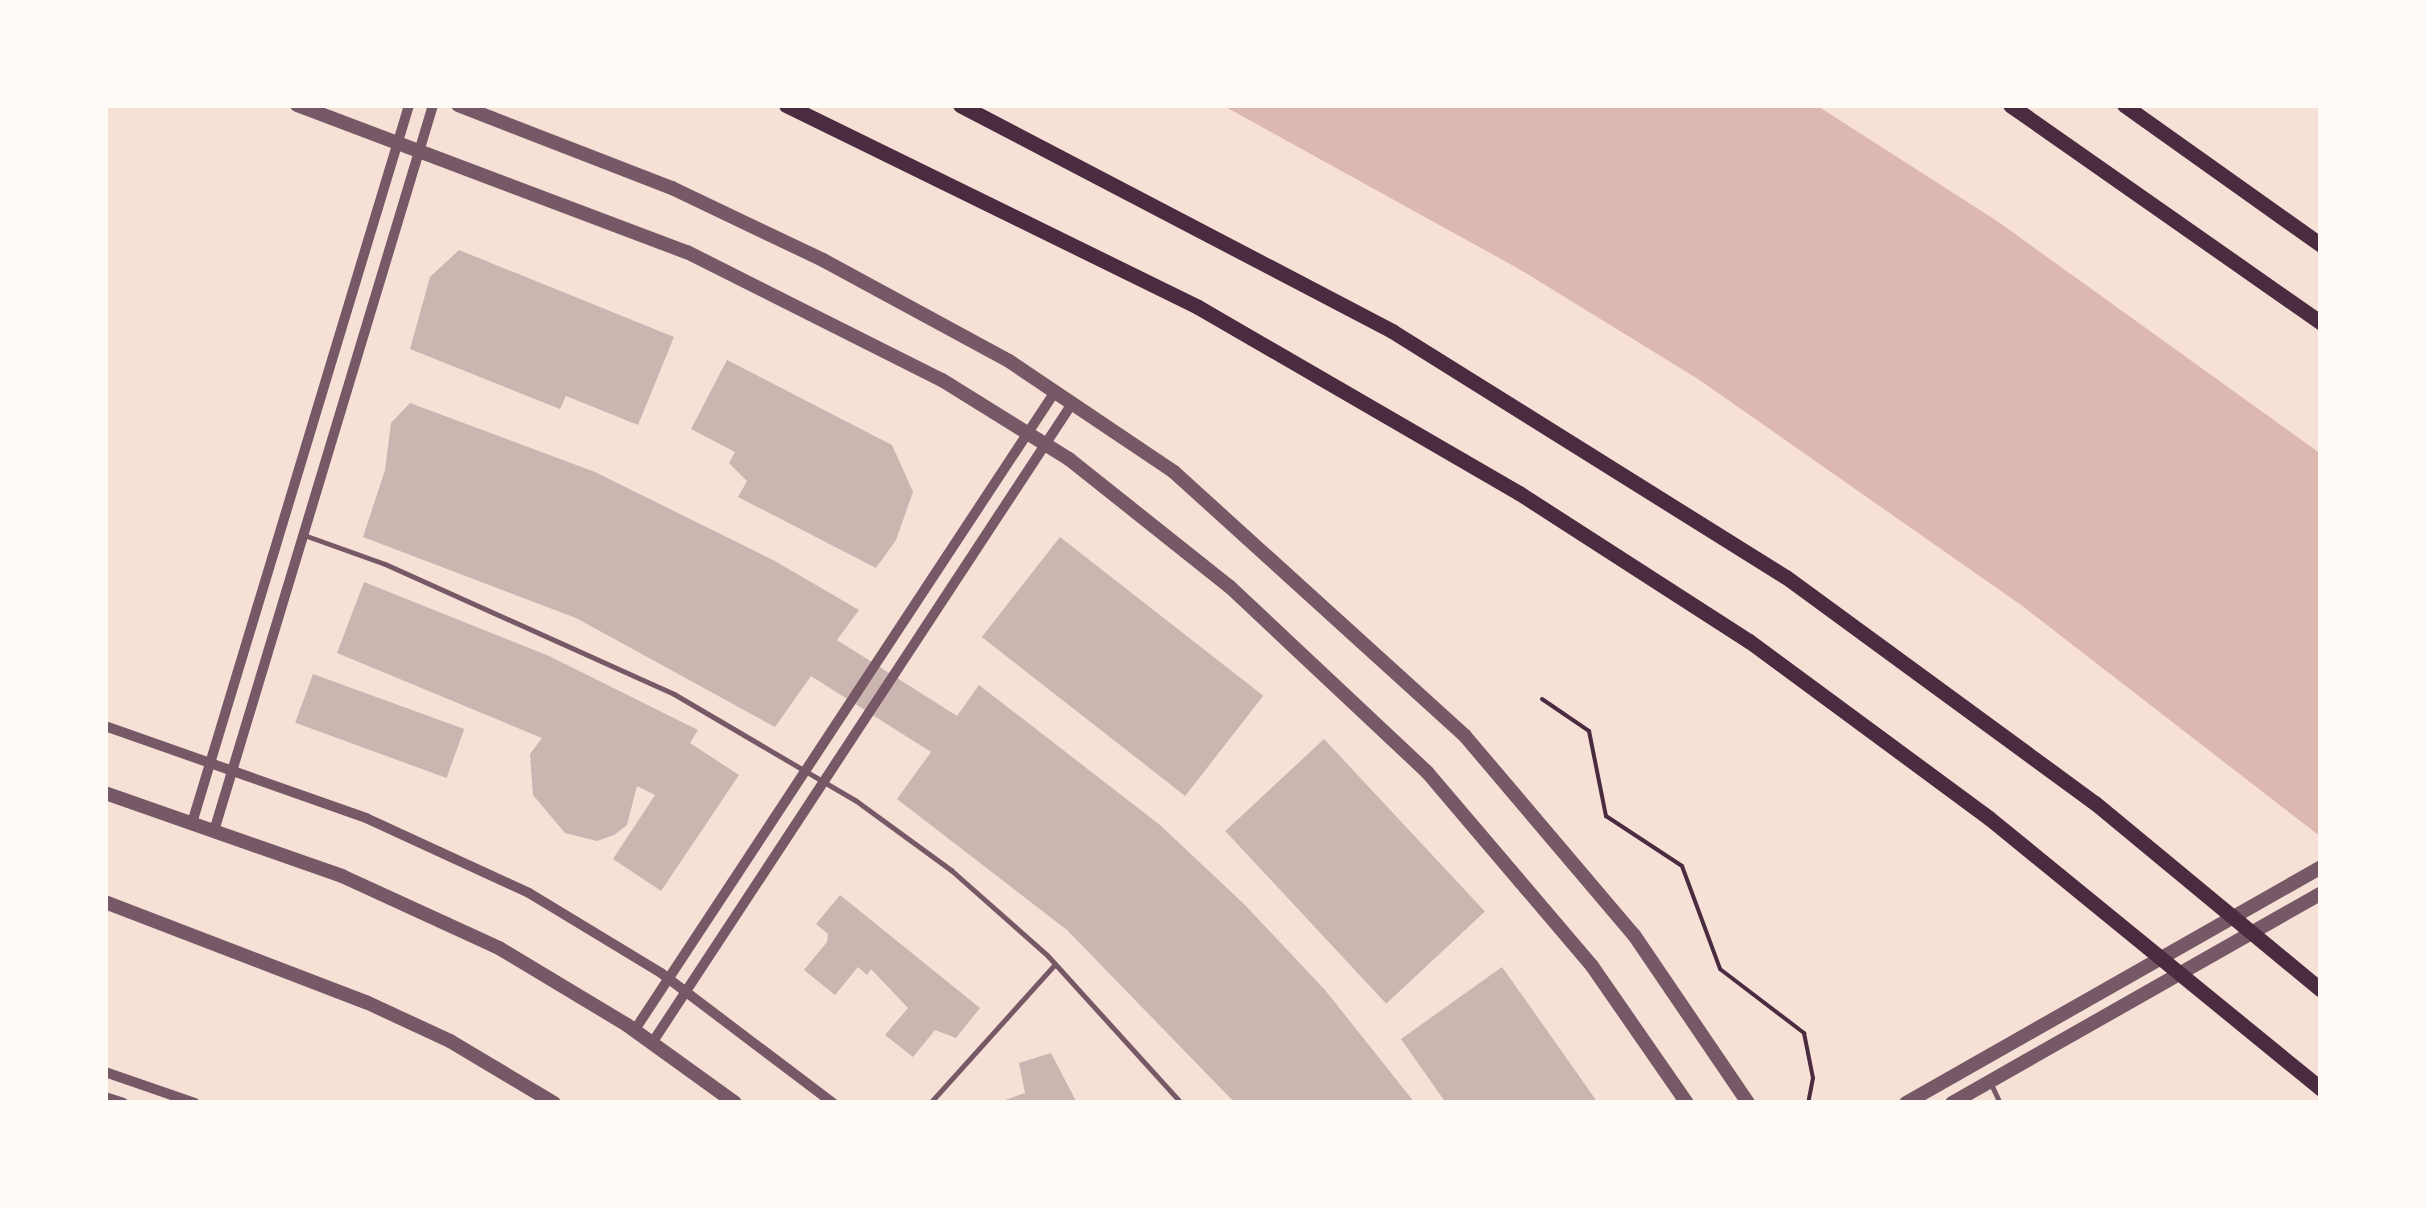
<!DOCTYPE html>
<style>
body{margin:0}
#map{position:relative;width:2426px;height:1208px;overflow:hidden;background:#f7e1d7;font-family:"Golos Text",sans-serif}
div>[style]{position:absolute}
.water>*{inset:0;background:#dcb8b0}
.building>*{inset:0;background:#ccb4b1;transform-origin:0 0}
.path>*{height:4px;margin:-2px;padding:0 2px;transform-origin:2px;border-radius:2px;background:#4a2c40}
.service>*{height:5px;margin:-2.5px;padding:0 2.5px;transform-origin:2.5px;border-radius:2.5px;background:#755966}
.minor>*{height:10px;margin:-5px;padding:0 5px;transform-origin:5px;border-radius:5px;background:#755966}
.tertiary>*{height:14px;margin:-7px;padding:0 7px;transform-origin:7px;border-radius:7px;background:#755966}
.secondary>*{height:15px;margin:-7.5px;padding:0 7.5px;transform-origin:7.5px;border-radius:7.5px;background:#4a2c40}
span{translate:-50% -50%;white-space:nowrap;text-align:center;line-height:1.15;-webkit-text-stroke:8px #fffaf5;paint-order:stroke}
.frame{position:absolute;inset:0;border:108px solid #fffaf5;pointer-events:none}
</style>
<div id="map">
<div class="water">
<i style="clip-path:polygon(1222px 105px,1816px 105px,1997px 221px,2321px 454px,2321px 837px,2021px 605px,1698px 379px,1519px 269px)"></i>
</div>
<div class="building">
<i style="clip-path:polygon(459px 250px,674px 337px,638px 425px,566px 396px,560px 409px,410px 349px,430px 277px)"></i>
<i style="clip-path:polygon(727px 360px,892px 445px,913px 492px,896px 540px,876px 568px,738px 497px,747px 481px,729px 463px,735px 452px,691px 429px)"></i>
<i style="clip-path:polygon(410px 403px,595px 472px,773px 560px,859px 610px,837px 640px,957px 716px,979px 685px,1160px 825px,1245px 905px,1325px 990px,1415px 1103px,1235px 1103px,1067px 930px,897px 799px,931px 752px,811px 676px,775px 727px,576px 618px,363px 537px,385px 470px,391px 423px)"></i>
<i style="left:1060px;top:537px;width:258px;height:127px;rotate:38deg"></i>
<i style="clip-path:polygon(364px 582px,549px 656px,698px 730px,690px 743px,739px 775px,661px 891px,613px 859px,655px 795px,637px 786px,627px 825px,614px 835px,597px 841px,565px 833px,533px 795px,530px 754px,542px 738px,337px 653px)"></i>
<i style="left:313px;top:674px;width:161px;height:52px;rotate:20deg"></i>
<i style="left:1324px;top:739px;width:236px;height:135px;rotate:47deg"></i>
<i style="clip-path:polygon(840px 895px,980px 1008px,956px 1038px,935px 1030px,913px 1057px,885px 1035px,908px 1008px,871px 969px,867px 975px,858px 967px,835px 995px,804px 970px,827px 942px,828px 934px,816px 924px)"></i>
<i style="clip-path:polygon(1502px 967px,1546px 1029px,1598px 1103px,1446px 1103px,1401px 1039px)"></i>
<i style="clip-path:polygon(1051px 1053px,1077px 1103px,996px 1103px,1025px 1093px,1019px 1063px)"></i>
</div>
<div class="path">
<i style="left:1542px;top:699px;width:57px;rotate:34.2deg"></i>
<i style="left:1589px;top:731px;width:87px;rotate:78.7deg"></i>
<i style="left:1606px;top:816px;width:91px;rotate:33.3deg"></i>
<i style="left:1682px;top:866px;width:110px;rotate:69.7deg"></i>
<i style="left:1720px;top:969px;width:106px;rotate:37.3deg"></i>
<i style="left:1804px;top:1033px;width:46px;rotate:78.7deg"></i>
<i style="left:1813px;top:1078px;width:25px;rotate:101deg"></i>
</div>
<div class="service">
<i style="left:304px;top:535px;width:86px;rotate:19.7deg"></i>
<i style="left:385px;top:564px;width:317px;rotate:24.2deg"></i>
<i style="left:674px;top:694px;width:210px;rotate:30.4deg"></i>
<i style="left:855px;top:800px;width:119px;rotate:36.1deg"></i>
<i style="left:951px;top:870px;width:128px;rotate:41.5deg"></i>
<i style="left:1047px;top:955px;width:200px;rotate:47.8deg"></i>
<i style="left:1991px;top:1084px;width:21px;rotate:65deg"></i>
<i style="left:930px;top:1103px;width:187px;rotate:-48deg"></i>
</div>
<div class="minor">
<i style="left:105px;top:726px;width:277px;rotate:19.4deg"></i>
<i style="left:366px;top:818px;width:179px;rotate:24.7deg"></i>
<i style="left:529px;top:893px;width:154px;rotate:31.2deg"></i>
<i style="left:661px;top:973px;width:216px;rotate:37.1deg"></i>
<i style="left:192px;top:823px;width:750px;rotate:-73.18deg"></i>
<i style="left:214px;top:831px;width:758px;rotate:-73.21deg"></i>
<i style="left:634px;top:1031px;width:767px;rotate:-56.64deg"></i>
<i style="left:652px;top:1043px;width:767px;rotate:-56.7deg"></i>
<i style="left:105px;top:1072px;width:95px;rotate:19deg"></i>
<i style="left:105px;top:1097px;width:19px;rotate:18deg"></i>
</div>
<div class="tertiary">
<i style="left:297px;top:105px;width:417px;rotate:20.7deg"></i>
<i style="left:687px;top:252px;width:285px;rotate:26.7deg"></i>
<i style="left:942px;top:380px;width:150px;rotate:31.9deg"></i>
<i style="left:1069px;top:459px;width:206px;rotate:38.5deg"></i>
<i style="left:1230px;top:587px;width:270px;rotate:43.2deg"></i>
<i style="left:1427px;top:772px;width:255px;rotate:49.6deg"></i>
<i style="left:1592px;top:966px;width:167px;rotate:55.3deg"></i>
<i style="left:458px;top:105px;width:230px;rotate:21.2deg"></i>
<i style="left:672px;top:188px;width:167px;rotate:25.5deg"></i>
<i style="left:823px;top:260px;width:212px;rotate:28.5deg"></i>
<i style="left:1009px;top:361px;width:199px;rotate:33.9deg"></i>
<i style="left:1174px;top:472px;width:393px;rotate:42.2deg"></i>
<i style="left:1465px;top:736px;width:261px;rotate:49.7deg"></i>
<i style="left:1634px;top:935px;width:203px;rotate:55.8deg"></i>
<i style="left:105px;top:793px;width:251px;rotate:19.3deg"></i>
<i style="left:342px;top:876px;width:173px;rotate:24.6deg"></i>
<i style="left:499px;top:948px;width:149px;rotate:31deg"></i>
<i style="left:627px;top:1025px;width:133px;rotate:35.8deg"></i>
<i style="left:105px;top:902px;width:280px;rotate:21deg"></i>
<i style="left:366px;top:1002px;width:93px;rotate:24.9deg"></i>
<i style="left:450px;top:1041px;width:121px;rotate:30.8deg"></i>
<i style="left:1906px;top:1103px;width:477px;rotate:-29.6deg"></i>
<i style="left:1952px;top:1103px;width:425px;rotate:-29.6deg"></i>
</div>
<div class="secondary">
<i style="left:786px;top:105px;width:459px;rotate:26.1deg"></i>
<i style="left:1198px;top:307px;width:371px;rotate:30.1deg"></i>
<i style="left:1519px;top:493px;width:274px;rotate:32.8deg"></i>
<i style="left:1749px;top:641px;width:298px;rotate:36.4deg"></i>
<i style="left:1989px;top:818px;width:429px;rotate:39.2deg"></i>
<i style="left:960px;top:105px;width:488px;rotate:27.6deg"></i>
<i style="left:1392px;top:331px;width:464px;rotate:32deg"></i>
<i style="left:1786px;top:577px;width:383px;rotate:36.2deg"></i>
<i style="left:2095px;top:803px;width:293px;rotate:39.6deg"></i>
<i style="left:2010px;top:105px;width:380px;rotate:35deg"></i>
<i style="left:2124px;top:105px;width:242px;rotate:35.4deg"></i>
</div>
<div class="frame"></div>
</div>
